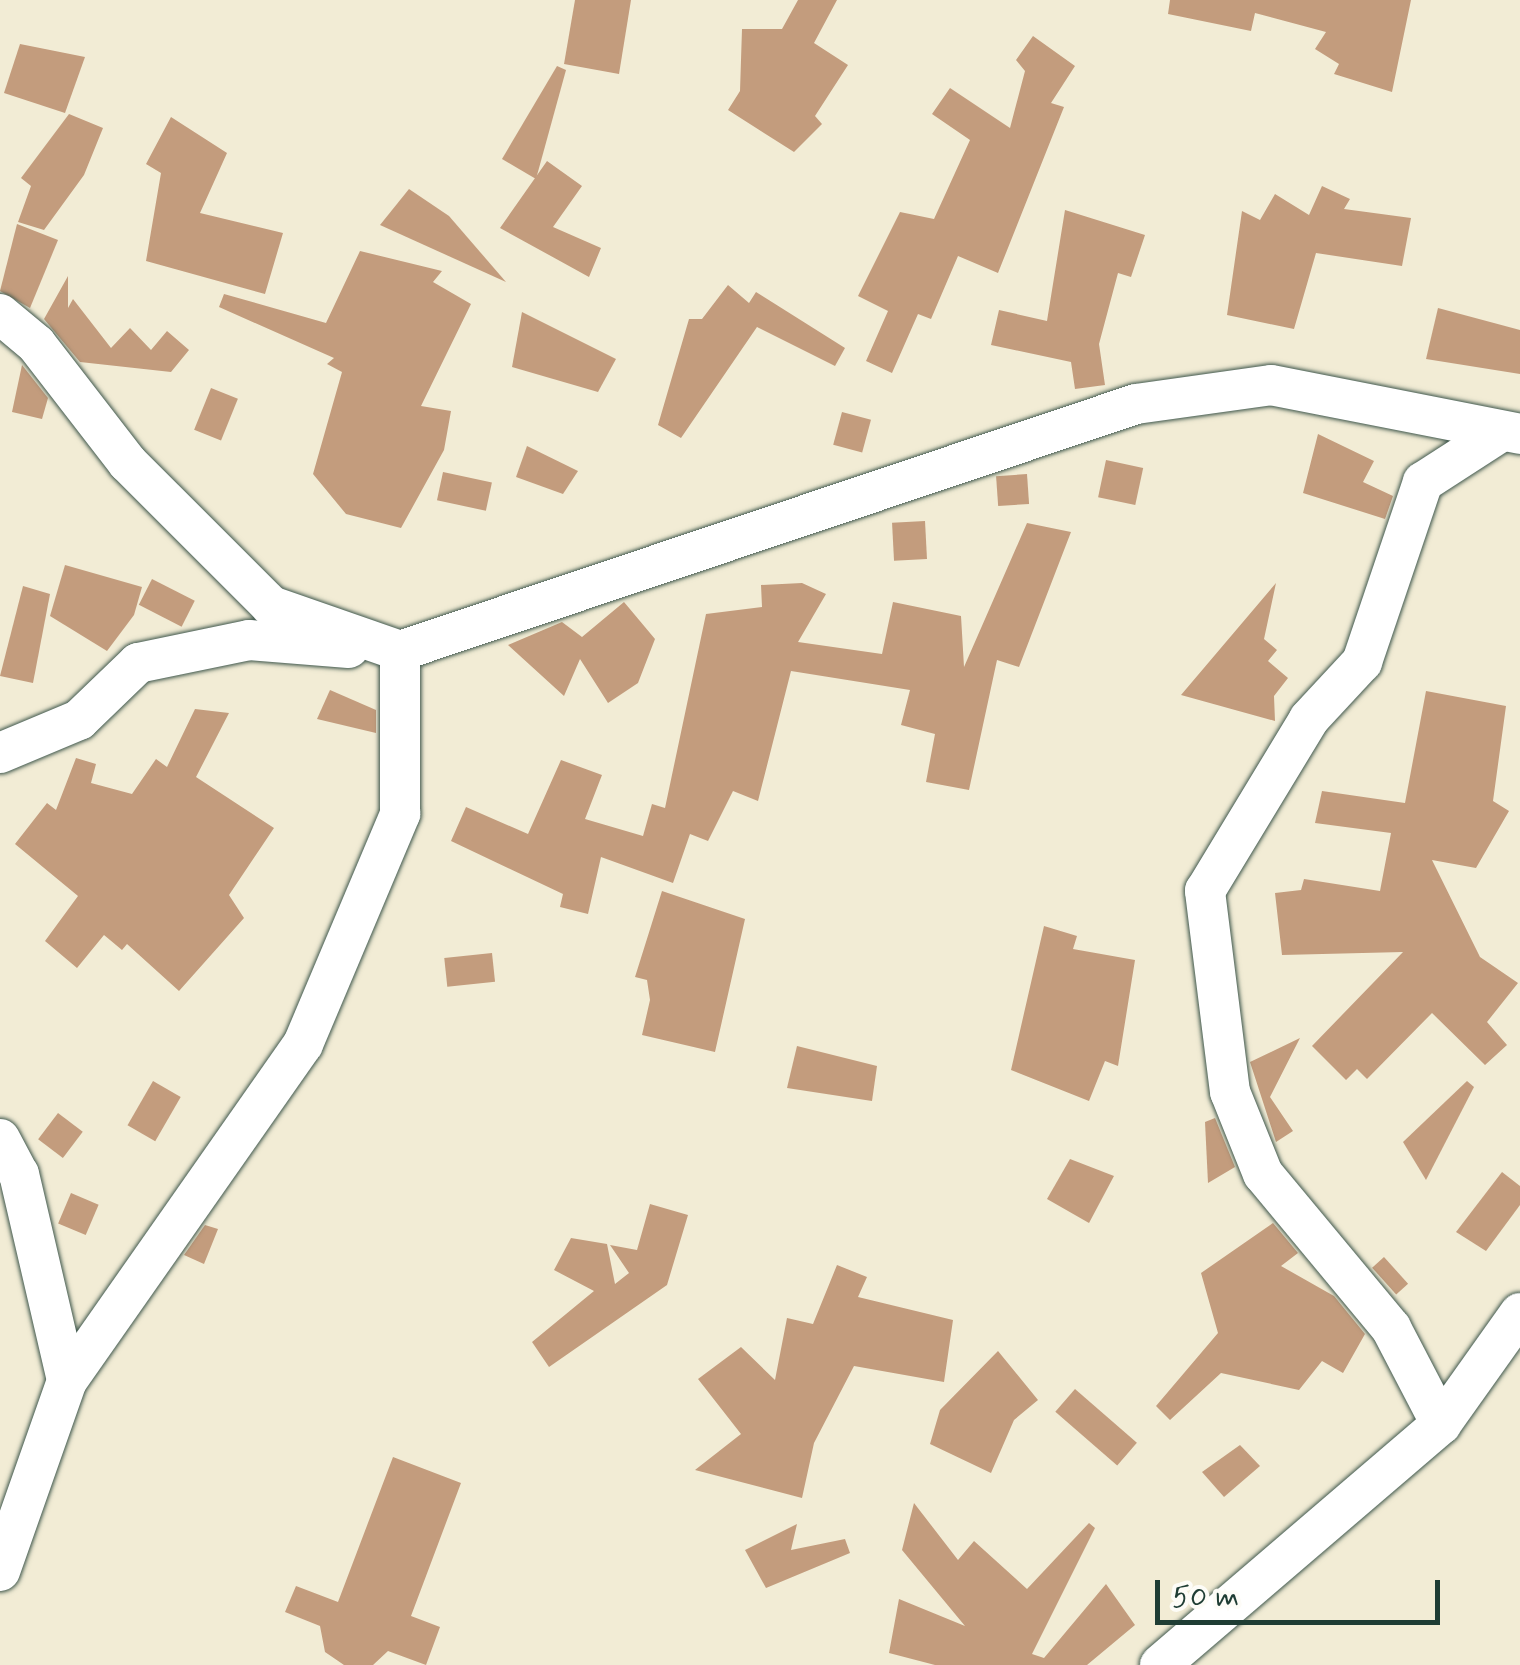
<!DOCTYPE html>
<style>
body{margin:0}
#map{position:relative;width:1520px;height:1665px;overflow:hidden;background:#f2ecd5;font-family:Mynerve,sans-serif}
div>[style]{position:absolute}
.building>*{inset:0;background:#c39c7d;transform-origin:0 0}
.roads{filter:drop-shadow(0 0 2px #3f574c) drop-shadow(0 0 2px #3f574c)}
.minor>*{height:40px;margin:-20px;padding:0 20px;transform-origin:20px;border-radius:20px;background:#fff}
span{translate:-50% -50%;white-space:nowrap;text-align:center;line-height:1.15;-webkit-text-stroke:9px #fdfcf7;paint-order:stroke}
.scale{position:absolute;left:1155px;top:1580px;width:285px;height:45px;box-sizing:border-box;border:5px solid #1f3d34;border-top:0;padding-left:12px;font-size:30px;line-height:35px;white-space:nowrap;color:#1f3d34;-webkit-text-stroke:8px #fdfcf7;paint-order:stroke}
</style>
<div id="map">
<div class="building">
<i style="clip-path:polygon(575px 0,631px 0,619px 74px,564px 64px)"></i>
<i style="clip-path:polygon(798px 0,837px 0,814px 43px,848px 65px,815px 116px,822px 124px,794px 152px,728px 110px,740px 91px,742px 29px,782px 29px)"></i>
<i style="clip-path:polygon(1170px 0,1411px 0,1392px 92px,1334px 74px,1339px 64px,1315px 49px,1326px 32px,1255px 13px,1251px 31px,1168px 14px)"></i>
<i style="clip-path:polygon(1033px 36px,1075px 66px,1051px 103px,1064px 107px,998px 273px,958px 256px,931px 319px,918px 314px,892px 373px,866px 361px,888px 311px,858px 296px,900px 212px,934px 219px,970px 140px,932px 114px,950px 88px,1010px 128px,1025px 71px,1016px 60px)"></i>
<i style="clip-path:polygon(20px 44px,85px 57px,65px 113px,4px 93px)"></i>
<i style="clip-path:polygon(557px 66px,566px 70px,536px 179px,502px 159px)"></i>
<i style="clip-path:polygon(69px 114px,103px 128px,84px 175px,44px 230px,18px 222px,31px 186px,21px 178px)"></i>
<i style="clip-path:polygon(171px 117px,227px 153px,200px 213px,283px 233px,265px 294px,146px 261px,161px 173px,146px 164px)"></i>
<i style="clip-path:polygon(547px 161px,582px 186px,553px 227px,601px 248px,589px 277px,500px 228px)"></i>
<i style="clip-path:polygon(1322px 186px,1350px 199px,1344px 209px,1411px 218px,1402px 266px,1316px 253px,1294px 329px,1227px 315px,1242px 211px,1260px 220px,1275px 194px,1309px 215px)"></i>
<i style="clip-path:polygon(409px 189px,449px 216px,506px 282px,380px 225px)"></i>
<i style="clip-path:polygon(1065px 210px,1145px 235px,1131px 277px,1118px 273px,1099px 344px,1105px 385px,1075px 389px,1071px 362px,991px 345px,999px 310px,1047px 321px)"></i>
<i style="clip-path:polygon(17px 224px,58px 240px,30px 308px,0 291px)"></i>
<i style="clip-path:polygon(360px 251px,442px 271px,433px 282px,471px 304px,421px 406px,451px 411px,444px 450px,401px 528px,346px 514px,313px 474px,342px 372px,327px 364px,334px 358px,219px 307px,224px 294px,326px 323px)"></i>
<i style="clip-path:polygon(68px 276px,68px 308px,73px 299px,111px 348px,130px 328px,151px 350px,167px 331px,189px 350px,171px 372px,80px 362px,44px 319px)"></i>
<i style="clip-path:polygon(728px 285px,749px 303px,756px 292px,845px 348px,835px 366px,757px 327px,681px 438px,658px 425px,689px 319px,702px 319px)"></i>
<i style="clip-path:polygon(1438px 308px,1520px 330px,1520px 374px,1426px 359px)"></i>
<i style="clip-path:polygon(522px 312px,616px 359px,598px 392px,512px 367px)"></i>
<i style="clip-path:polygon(22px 365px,48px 398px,42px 419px,12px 412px)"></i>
<i style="left:211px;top:388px;width:29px;height:45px;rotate:22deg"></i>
<i style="left:842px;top:412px;width:30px;height:34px;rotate:15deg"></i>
<i style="clip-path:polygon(1318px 434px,1374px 461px,1363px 482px,1393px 496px,1385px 519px,1303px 493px)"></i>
<i style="clip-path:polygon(527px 446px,578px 471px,563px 494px,516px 477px)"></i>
<i style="left:1106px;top:460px;width:38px;height:38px;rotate:12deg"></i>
<i style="left:443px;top:472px;width:50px;height:29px;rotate:12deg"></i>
<i style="left:1027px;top:474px;width:30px;height:31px;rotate:86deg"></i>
<i style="left:925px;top:521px;width:38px;height:33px;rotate:87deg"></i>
<i style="clip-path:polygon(1027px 523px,1071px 532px,1019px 667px,997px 660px,969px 790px,926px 782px,935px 734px,901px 725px,910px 690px,791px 671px,758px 801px,733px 791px,708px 841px,690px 834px,673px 883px,601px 857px,588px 914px,560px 907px,563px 894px,451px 841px,466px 807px,528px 834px,561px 760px,602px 775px,585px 819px,643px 836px,652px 804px,665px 808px,706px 614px,762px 607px,761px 585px,802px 583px,826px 594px,798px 642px,882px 654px,893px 602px,961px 616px,964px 667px)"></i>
<i style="clip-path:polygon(65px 565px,142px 587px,134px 615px,107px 651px,50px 616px)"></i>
<i style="left:152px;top:579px;width:48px;height:29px;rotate:27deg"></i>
<i style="clip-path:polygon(1276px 583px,1264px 639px,1277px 650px,1268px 661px,1288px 678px,1274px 696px,1275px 721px,1181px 695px)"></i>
<i style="clip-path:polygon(23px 586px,50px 594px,33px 683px,0 676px)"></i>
<i style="clip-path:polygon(624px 602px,655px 639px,638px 683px,608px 703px,580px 659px,564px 696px,508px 645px,562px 622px,582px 637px)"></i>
<i style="clip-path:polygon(330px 690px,376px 710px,376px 733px,317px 719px)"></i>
<i style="clip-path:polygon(1426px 691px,1506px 706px,1493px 801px,1509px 811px,1476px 868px,1432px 860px,1480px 957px,1518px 983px,1487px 1022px,1507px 1045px,1485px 1065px,1432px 1013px,1367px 1079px,1357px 1069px,1346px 1080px,1312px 1046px,1403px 952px,1282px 955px,1275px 893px,1301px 890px,1304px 879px,1380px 891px,1391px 833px,1315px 823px,1322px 791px,1405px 803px)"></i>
<i style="clip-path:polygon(195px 709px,229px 713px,196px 777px,274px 828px,229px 895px,244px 918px,179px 991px,127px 944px,122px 950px,104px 935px,77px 968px,45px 941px,78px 896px,15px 844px,47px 803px,56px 810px,76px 758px,96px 764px,91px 783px,132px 794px,156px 759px,167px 767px)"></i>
<i style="clip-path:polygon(662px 891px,745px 919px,715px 1052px,642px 1035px,650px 1000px,647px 980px,635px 977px)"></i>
<i style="clip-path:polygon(1044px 926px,1077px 936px,1073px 949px,1135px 960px,1118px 1066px,1105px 1061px,1089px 1101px,1011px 1070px)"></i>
<i style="left:492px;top:953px;width:29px;height:48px;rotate:84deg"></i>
<i style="clip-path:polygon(1300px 1038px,1270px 1097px,1293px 1131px,1276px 1142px,1250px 1062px)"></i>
<i style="clip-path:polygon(797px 1046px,877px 1066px,872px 1101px,787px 1088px)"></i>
<i style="left:153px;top:1081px;width:32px;height:51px;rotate:30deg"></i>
<i style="clip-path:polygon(1467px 1081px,1474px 1087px,1426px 1180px,1403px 1142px)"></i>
<i style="left:58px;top:1113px;width:31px;height:33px;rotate:37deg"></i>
<i style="clip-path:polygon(1215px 1118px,1235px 1167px,1208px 1183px,1205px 1122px)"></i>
<i style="clip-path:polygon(1070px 1159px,1114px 1176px,1089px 1223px,1047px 1199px)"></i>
<i style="clip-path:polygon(1502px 1172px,1520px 1186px,1520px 1205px,1486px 1251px,1456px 1232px)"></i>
<i style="left:71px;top:1193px;width:30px;height:33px;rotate:23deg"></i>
<i style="clip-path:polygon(650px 1204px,688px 1215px,667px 1285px,549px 1367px,532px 1342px,594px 1291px,554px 1270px,571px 1238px,607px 1244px,615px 1284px,629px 1273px,610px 1245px,637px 1250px)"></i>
<i style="clip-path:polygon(1273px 1223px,1298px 1253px,1281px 1266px,1334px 1296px,1365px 1334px,1343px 1373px,1322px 1361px,1299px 1390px,1221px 1373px,1170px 1420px,1156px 1406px,1218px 1333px,1201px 1273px)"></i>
<i style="clip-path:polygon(205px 1225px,218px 1229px,204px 1264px,184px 1255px)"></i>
<i style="left:1384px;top:1257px;width:36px;height:16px;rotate:48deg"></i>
<i style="clip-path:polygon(837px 1265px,867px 1277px,858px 1297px,953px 1320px,944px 1382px,854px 1366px,814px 1443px,802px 1498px,695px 1470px,741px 1434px,698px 1379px,741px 1347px,775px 1380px,787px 1318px,813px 1324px)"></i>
<i style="clip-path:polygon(998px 1351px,1038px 1400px,1014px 1420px,991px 1473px,930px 1444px,940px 1410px)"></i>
<i style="left:1075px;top:1389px;width:82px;height:30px;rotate:41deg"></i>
<i style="clip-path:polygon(1240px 1445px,1260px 1466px,1224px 1497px,1202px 1472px)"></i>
<i style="clip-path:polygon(393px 1457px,461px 1483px,411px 1616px,440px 1627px,426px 1665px,388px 1651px,373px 1665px,344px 1665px,325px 1652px,320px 1626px,285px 1612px,296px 1586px,338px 1602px)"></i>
<i style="clip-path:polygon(914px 1503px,958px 1560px,974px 1541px,1027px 1589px,1089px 1523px,1095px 1528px,1032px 1654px,1044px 1658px,1106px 1584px,1135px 1625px,1087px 1665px,935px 1665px,889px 1653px,899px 1599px,965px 1626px,902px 1550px)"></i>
<i style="clip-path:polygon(797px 1524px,791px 1550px,845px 1539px,850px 1553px,766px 1588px,745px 1550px)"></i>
</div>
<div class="roads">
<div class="minor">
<i style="left:0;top:314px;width:47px;rotate:39.8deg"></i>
<i style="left:36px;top:344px;width:150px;rotate:52.3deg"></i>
<i style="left:128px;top:463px;width:202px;rotate:45deg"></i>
<i style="left:271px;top:606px;width:137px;rotate:19.2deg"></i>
<i style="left:0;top:753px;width:86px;rotate:-22.7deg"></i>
<i style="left:79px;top:720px;width:82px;rotate:-44deg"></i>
<i style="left:138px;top:663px;width:113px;rotate:-11.7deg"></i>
<i style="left:249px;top:640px;width:100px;rotate:4.6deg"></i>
<i style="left:0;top:1139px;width:40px;rotate:62deg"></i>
<i style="left:19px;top:1174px;width:212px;rotate:76.9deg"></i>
<i style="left:1441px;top:1424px;width:108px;rotate:-117.5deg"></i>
<i style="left:1391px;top:1328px;width:200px;rotate:-129.7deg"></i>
<i style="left:1263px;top:1174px;width:88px;rotate:-111.9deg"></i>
<i style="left:1230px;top:1092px;width:203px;rotate:-97.1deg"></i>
<i style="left:1205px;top:891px;width:201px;rotate:-58.8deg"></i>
<i style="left:1309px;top:719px;width:78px;rotate:-47.1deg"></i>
<i style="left:1362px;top:662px;width:190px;rotate:-71.3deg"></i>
<i style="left:1423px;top:482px;width:87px;rotate:-32.8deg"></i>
<i style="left:0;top:1571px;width:201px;rotate:-70.6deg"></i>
<i style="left:67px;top:1381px;width:411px;rotate:-55deg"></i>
<i style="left:303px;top:1044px;width:250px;rotate:-67.1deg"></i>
<i style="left:400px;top:814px;width:163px;rotate:-90deg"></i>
<i style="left:400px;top:651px;width:776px;rotate:-18.55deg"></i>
<i style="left:1136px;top:404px;width:136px;rotate:-8deg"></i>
<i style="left:1271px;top:385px;width:254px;rotate:11.1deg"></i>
<i style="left:1160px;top:1665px;width:370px;rotate:-40.6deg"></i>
<i style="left:1441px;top:1424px;width:136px;rotate:-54.6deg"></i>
</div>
</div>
<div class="scale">50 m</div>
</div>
